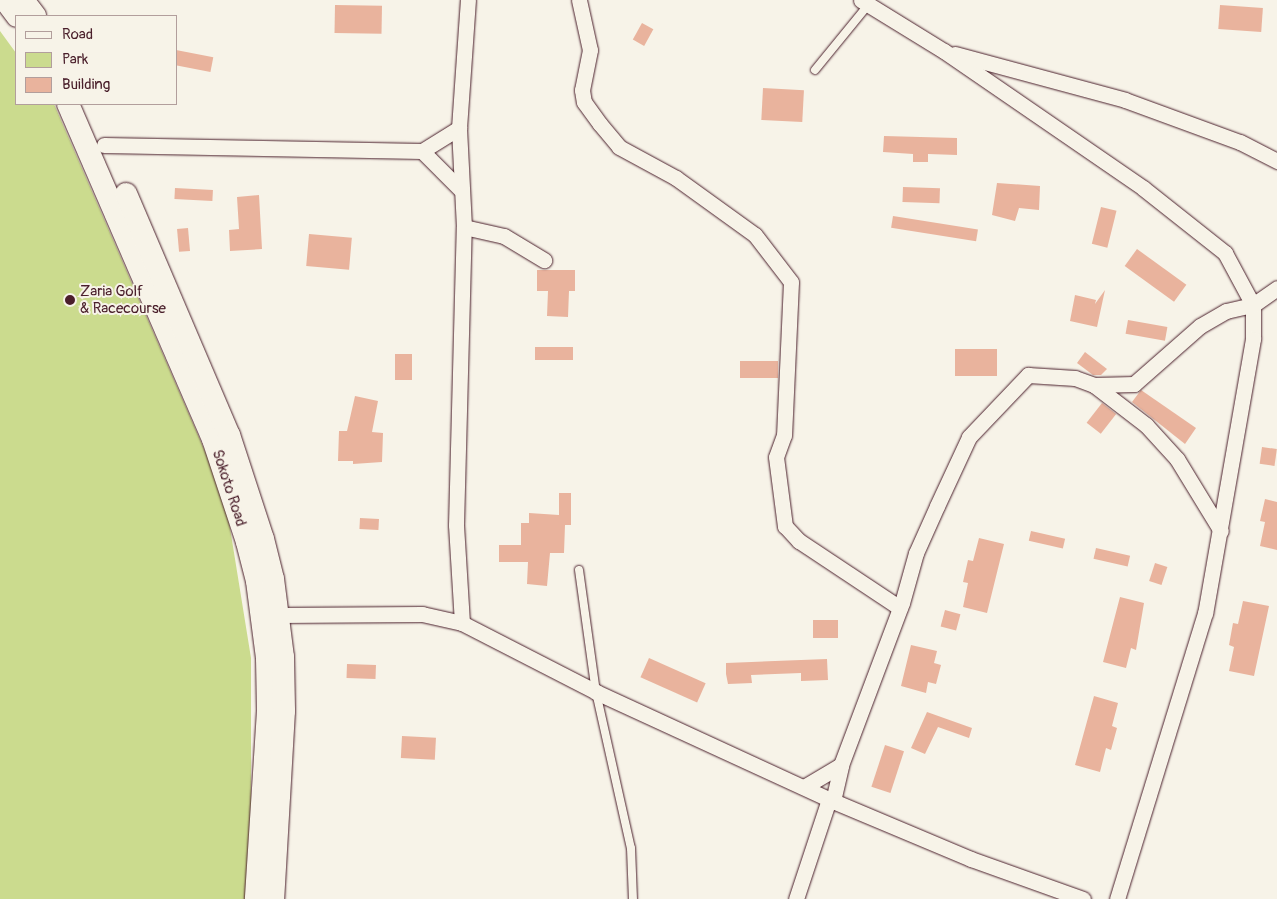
<!DOCTYPE html>
<style>
body{margin:0}
#map{position:relative;width:1277px;height:899px;overflow:hidden;background:#f7f3e8;font-family:Pangolin,sans-serif}
div>[style]{position:absolute}
.green>*{inset:0;background:#cbdb8e}
.building>*{inset:0;background:#e9b39d;transform-origin:0 0}
.roads{filter:drop-shadow(0 0 1px #4a1f2b) drop-shadow(0 0 1px #4a1f2b)}
.lane>*{height:8px;margin:-4px;padding:0 4px;transform-origin:4px;border-radius:4px;background:#f7f3e8}
.street>*{height:15px;margin:-7.5px;padding:0 7.5px;transform-origin:7.5px;border-radius:7.5px;background:#f7f3e8}
.primary>*{height:22px;margin:-11px;padding:0 11px;transform-origin:11px;border-radius:11px;background:#f7f3e8}
.dots>*{width:14px;height:14px;translate:-50% -50%;box-sizing:border-box;border:2px solid #f7f3e8;border-radius:50%}
span{translate:-50% -50%;white-space:nowrap;text-align:center;line-height:1.15;-webkit-text-stroke:4px #f7f3e8;paint-order:stroke}
.poi-label{font-size:15px;color:#4a1f2b}
.left{translate:0 -50%;text-align:left}
.street-label{font-size:15px;color:#4a1f2b}
.legend{position:absolute;left:15px;top:15px;width:162px;height:90px;box-sizing:border-box;background:#f7f3e8;border:1px solid #b29e9c;margin:0;padding:6px 9px;list-style:none;font-size:15px;color:#4a1f2b}
.legend li{display:flex;align-items:center;gap:10px;height:25px}
.legend b{width:25px;border:1px solid #b29e9c}
</style>
<div id="map">
<div class="green">
<i style="clip-path:polygon(0 31px,16px 53px,16px 104px,54px 104px,225px 497px,251px 658px,251px 852px,246px 899px,0 899px)"></i>
</div>
<div class="building">
<i style="left:335px;top:5px;width:47px;height:28px;rotate:1deg"></i>
<i style="left:1220px;top:5px;width:43px;height:24px;rotate:4deg"></i>
<i style="left:642px;top:23px;width:13px;height:19px;rotate:29deg"></i>
<i style="left:176px;top:50px;width:38px;height:15px;rotate:11deg"></i>
<i style="left:763px;top:88px;width:41px;height:32px;rotate:3deg"></i>
<i style="clip-path:polygon(884px 136px,957px 138px,957px 155px,928px 154px,928px 162px,913px 162px,913px 154px,883px 152px)"></i>
<i style="clip-path:polygon(997px 183px,1040px 186px,1039px 210px,1019px 208px,1015px 221px,992px 215px)"></i>
<i style="left:903px;top:187px;width:37px;height:15px;rotate:2deg"></i>
<i style="left:175px;top:188px;width:38px;height:11px;rotate:3deg"></i>
<i style="clip-path:polygon(259px 195px,262px 249px,230px 251px,229px 230px,239px 229px,237px 197px)"></i>
<i style="left:1101px;top:207px;width:16px;height:38px;rotate:14deg"></i>
<i style="left:893px;top:216px;width:86px;height:12px;rotate:9deg"></i>
<i style="left:188px;top:228px;width:23px;height:11px;rotate:85deg"></i>
<i style="left:309px;top:234px;width:43px;height:32px;rotate:5deg"></i>
<i style="left:1137px;top:249px;width:61px;height:21px;rotate:36deg"></i>
<i style="clip-path:polygon(537px 270px,575px 270px,575px 291px,569px 291px,568px 317px,547px 316px,548px 291px,537px 291px)"></i>
<i style="clip-path:polygon(1105px 290px,1097px 327px,1070px 321px,1075px 295px,1096px 300px,1095px 304px)"></i>
<i style="left:1128px;top:320px;width:40px;height:14px;rotate:10deg"></i>
<i style="left:535px;top:347px;width:38px;height:13px"></i>
<i style="left:955px;top:349px;width:42px;height:27px"></i>
<i style="clip-path:polygon(1085px 352px,1107px 369px,1101px 375px,1093px 375px,1077px 363px)"></i>
<i style="left:395px;top:354px;width:17px;height:26px"></i>
<i style="left:740px;top:361px;width:38px;height:17px"></i>
<i style="clip-path:polygon(1141px 390px,1196px 428px,1185px 444px,1132px 402px)"></i>
<i style="clip-path:polygon(355px 396px,378px 401px,372px 432px,383px 433px,382px 462px,353px 464px,353px 461px,338px 461px,339px 431px,347px 431px)"></i>
<i style="left:1102px;top:403px;width:18px;height:25px;rotate:38deg"></i>
<i style="left:1262px;top:447px;width:15px;height:17px;rotate:8deg"></i>
<i style="clip-path:polygon(559px 493px,571px 493px,571px 525px,565px 525px,564px 553px,550px 553px,547px 586px,527px 584px,528px 562px,499px 562px,499px 545px,521px 545px,521px 523px,529px 523px,529px 513px,559px 515px)"></i>
<i style="clip-path:polygon(1265px 499px,1277px 502px,1277px 550px,1260px 546px,1265px 522px,1260px 521px)"></i>
<i style="left:360px;top:518px;width:19px;height:11px;rotate:3deg"></i>
<i style="left:1031px;top:531px;width:35px;height:10px;rotate:13deg"></i>
<i style="clip-path:polygon(979px 538px,1004px 544px,987px 613px,963px 607px,968px 583px,963px 582px,968px 560px,973px 561px)"></i>
<i style="left:1096px;top:548px;width:35px;height:11px;rotate:13deg"></i>
<i style="left:1155px;top:563px;width:13px;height:19px;rotate:18deg"></i>
<i style="clip-path:polygon(1120px 597px,1144px 603px,1136px 650px,1131px 648px,1126px 668px,1103px 662px)"></i>
<i style="clip-path:polygon(1243px 601px,1269px 606px,1254px 676px,1229px 671px,1234px 647px,1229px 645px,1233px 623px,1238px 624px)"></i>
<i style="left:945px;top:610px;width:16px;height:17px;rotate:15deg"></i>
<i style="left:838px;top:620px;width:18px;height:25px;rotate:90deg"></i>
<i style="clip-path:polygon(911px 645px,937px 651px,934px 663px,941px 665px,936px 684px,928px 682px,926px 693px,901px 686px)"></i>
<i style="left:649px;top:658px;width:62px;height:21px;rotate:24deg"></i>
<i style="clip-path:polygon(827px 659px,828px 680px,801px 681px,801px 673px,751px 675px,752px 683px,728px 684px,726px 674px,726px 663px)"></i>
<i style="left:347px;top:664px;width:29px;height:14px;rotate:2deg"></i>
<i style="clip-path:polygon(1094px 696px,1118px 703px,1112px 726px,1117px 728px,1111px 750px,1106px 748px,1100px 772px,1075px 765px)"></i>
<i style="clip-path:polygon(927px 712px,972px 728px,969px 738px,938px 727px,925px 754px,911px 748px)"></i>
<i style="left:402px;top:736px;width:34px;height:22px;rotate:3deg"></i>
<i style="left:885px;top:745px;width:20px;height:44px;rotate:18deg"></i>
</div>
<div class="roads">
<div class="lane">
<i style="left:815px;top:70px;width:84px;rotate:-50.8deg"></i>
<i style="left:579px;top:570px;width:123px;rotate:82.1deg"></i>
<i style="left:596px;top:692px;width:160px;rotate:77.4deg"></i>
<i style="left:631px;top:848px;width:51px;rotate:87.8deg"></i>
</div>
<div class="street">
<i style="left:579px;top:0;width:51px;rotate:77.6deg"></i>
<i style="left:590px;top:50px;width:41px;rotate:101.3deg"></i>
<i style="left:582px;top:90px;width:12px;rotate:81deg"></i>
<i style="left:584px;top:102px;width:27px;rotate:54deg"></i>
<i style="left:600px;top:124px;width:30px;rotate:50deg"></i>
<i style="left:619px;top:147px;width:65px;rotate:28.5deg"></i>
<i style="left:676px;top:178px;width:97px;rotate:35.8deg"></i>
<i style="left:755px;top:235px;width:59px;rotate:52.5deg"></i>
<i style="left:791px;top:282px;width:153px;rotate:92.6deg"></i>
<i style="left:784px;top:435px;width:23px;rotate:110deg"></i>
<i style="left:776px;top:457px;width:70px;rotate:82.6deg"></i>
<i style="left:785px;top:526px;width:21px;rotate:47deg"></i>
<i style="left:799px;top:541px;width:121px;rotate:33.6deg"></i>
<i style="left:861px;top:0;width:97px;rotate:31.6deg"></i>
<i style="left:944px;top:51px;width:242px;rotate:34.5deg"></i>
<i style="left:1143px;top:188px;width:105px;rotate:38.4deg"></i>
<i style="left:1225px;top:253px;width:59px;rotate:61.7deg"></i>
<i style="left:1253px;top:305px;width:34px;rotate:90deg"></i>
<i style="left:1253px;top:339px;width:278px;rotate:99.9deg"></i>
<i style="left:1205px;top:613px;width:299px;rotate:107.1deg"></i>
<i style="left:955px;top:54px;width:176px;rotate:15.1deg"></i>
<i style="left:1125px;top:100px;width:122px;rotate:20.1deg"></i>
<i style="left:1240px;top:142px;width:42px;rotate:27.2deg"></i>
<i style="left:104px;top:145px;width:318px;rotate:1.1deg"></i>
<i style="left:422px;top:151px;width:44px;rotate:-31.9deg"></i>
<i style="left:422px;top:151px;width:54px;rotate:45deg"></i>
<i style="left:464px;top:227px;width:41px;rotate:12.7deg"></i>
<i style="left:504px;top:236px;width:47px;rotate:31deg"></i>
<i style="left:1094px;top:385px;width:40px;rotate:-1.4deg"></i>
<i style="left:1134px;top:384px;width:88px;rotate:-41.3deg"></i>
<i style="left:1200px;top:326px;width:30px;rotate:-30deg"></i>
<i style="left:1226px;top:311px;width:28px;rotate:-13deg"></i>
<i style="left:1253px;top:305px;width:29px;rotate:-35deg"></i>
<i style="left:279px;top:615px;width:143px;rotate:-0.4deg"></i>
<i style="left:422px;top:614px;width:41px;rotate:12.7deg"></i>
<i style="left:462px;top:623px;width:151px;rotate:27.2deg"></i>
<i style="left:596px;top:692px;width:261px;rotate:24.7deg"></i>
<i style="left:833px;top:801px;width:150px;rotate:22.8deg"></i>
<i style="left:971px;top:859px;width:119px;rotate:19.7deg"></i>
<i style="left:462px;top:623px;width:98px;rotate:-93.5deg"></i>
<i style="left:456px;top:525px;width:298px;rotate:-88.5deg"></i>
<i style="left:464px;top:227px;width:99px;rotate:-92.9deg"></i>
<i style="left:459px;top:128px;width:128px;rotate:-86deg"></i>
<i style="left:804px;top:787px;width:43px;rotate:-30.7deg"></i>
<i style="left:833px;top:801px;width:37px;rotate:-77deg"></i>
<i style="left:841px;top:765px;width:173px;rotate:-69.4deg"></i>
<i style="left:902px;top:603px;width:52px;rotate:-74.4deg"></i>
<i style="left:916px;top:553px;width:51px;rotate:-65.9deg"></i>
<i style="left:937px;top:506px;width:76px;rotate:-65.1deg"></i>
<i style="left:969px;top:437px;width:86px;rotate:-46.4deg"></i>
<i style="left:1028px;top:375px;width:47px;rotate:3.7deg"></i>
<i style="left:1075px;top:378px;width:20px;rotate:20deg"></i>
<i style="left:1094px;top:385px;width:66px;rotate:37.6deg"></i>
<i style="left:1146px;top:425px;width:46px;rotate:47.6deg"></i>
<i style="left:1177px;top:459px;width:84px;rotate:58.6deg"></i>
<i style="left:796px;top:899px;width:105px;rotate:-71.7deg"></i>
</div>
<div class="primary">
<i style="left:5px;top:0;width:20px;rotate:53deg"></i>
<i style="left:23px;top:0;width:20px;rotate:53deg"></i>
<i style="left:68px;top:104px;width:365px;rotate:66.6deg"></i>
<i style="left:213px;top:439px;width:108px;rotate:71.7deg"></i>
<i style="left:247px;top:542px;width:40px;rotate:75.6deg"></i>
<i style="left:257px;top:581px;width:78px;rotate:82.6deg"></i>
<i style="left:267px;top:658px;width:53px;rotate:88.9deg"></i>
<i style="left:268px;top:711px;width:188px;rotate:93.7deg"></i>
<i style="left:126px;top:194px;width:262px;rotate:66.9deg"></i>
<i style="left:229px;top:435px;width:109px;rotate:71.9deg"></i>
<i style="left:263px;top:539px;width:41px;rotate:76deg"></i>
<i style="left:273px;top:579px;width:79px;rotate:82.7deg"></i>
<i style="left:283px;top:657px;width:54px;rotate:88.9deg"></i>
<i style="left:284px;top:711px;width:188px;rotate:93.3deg"></i>
</div>
</div>
<div class="dots">
<i style="left:70px;top:300px;background:#4a1f2b"></i>
</div>
<div class="poi-label">
<span class="left" style="left:80px;top:300px">Zaria Golf<br>&amp; Racecourse</span>
</div>
<div class="street-label">
<span style="left:229px;top:488px;rotate:72deg">Sokoto Road</span>
</div>
<ul class="legend">
<li><b style="height:6px;background:#f7f3e8"></b>Road</li>
<li><b style="height:14px;background:#cbdb8e"></b>Park</li>
<li><b style="height:14px;background:#e9b39d"></b>Building</li>
</ul>
</div>
